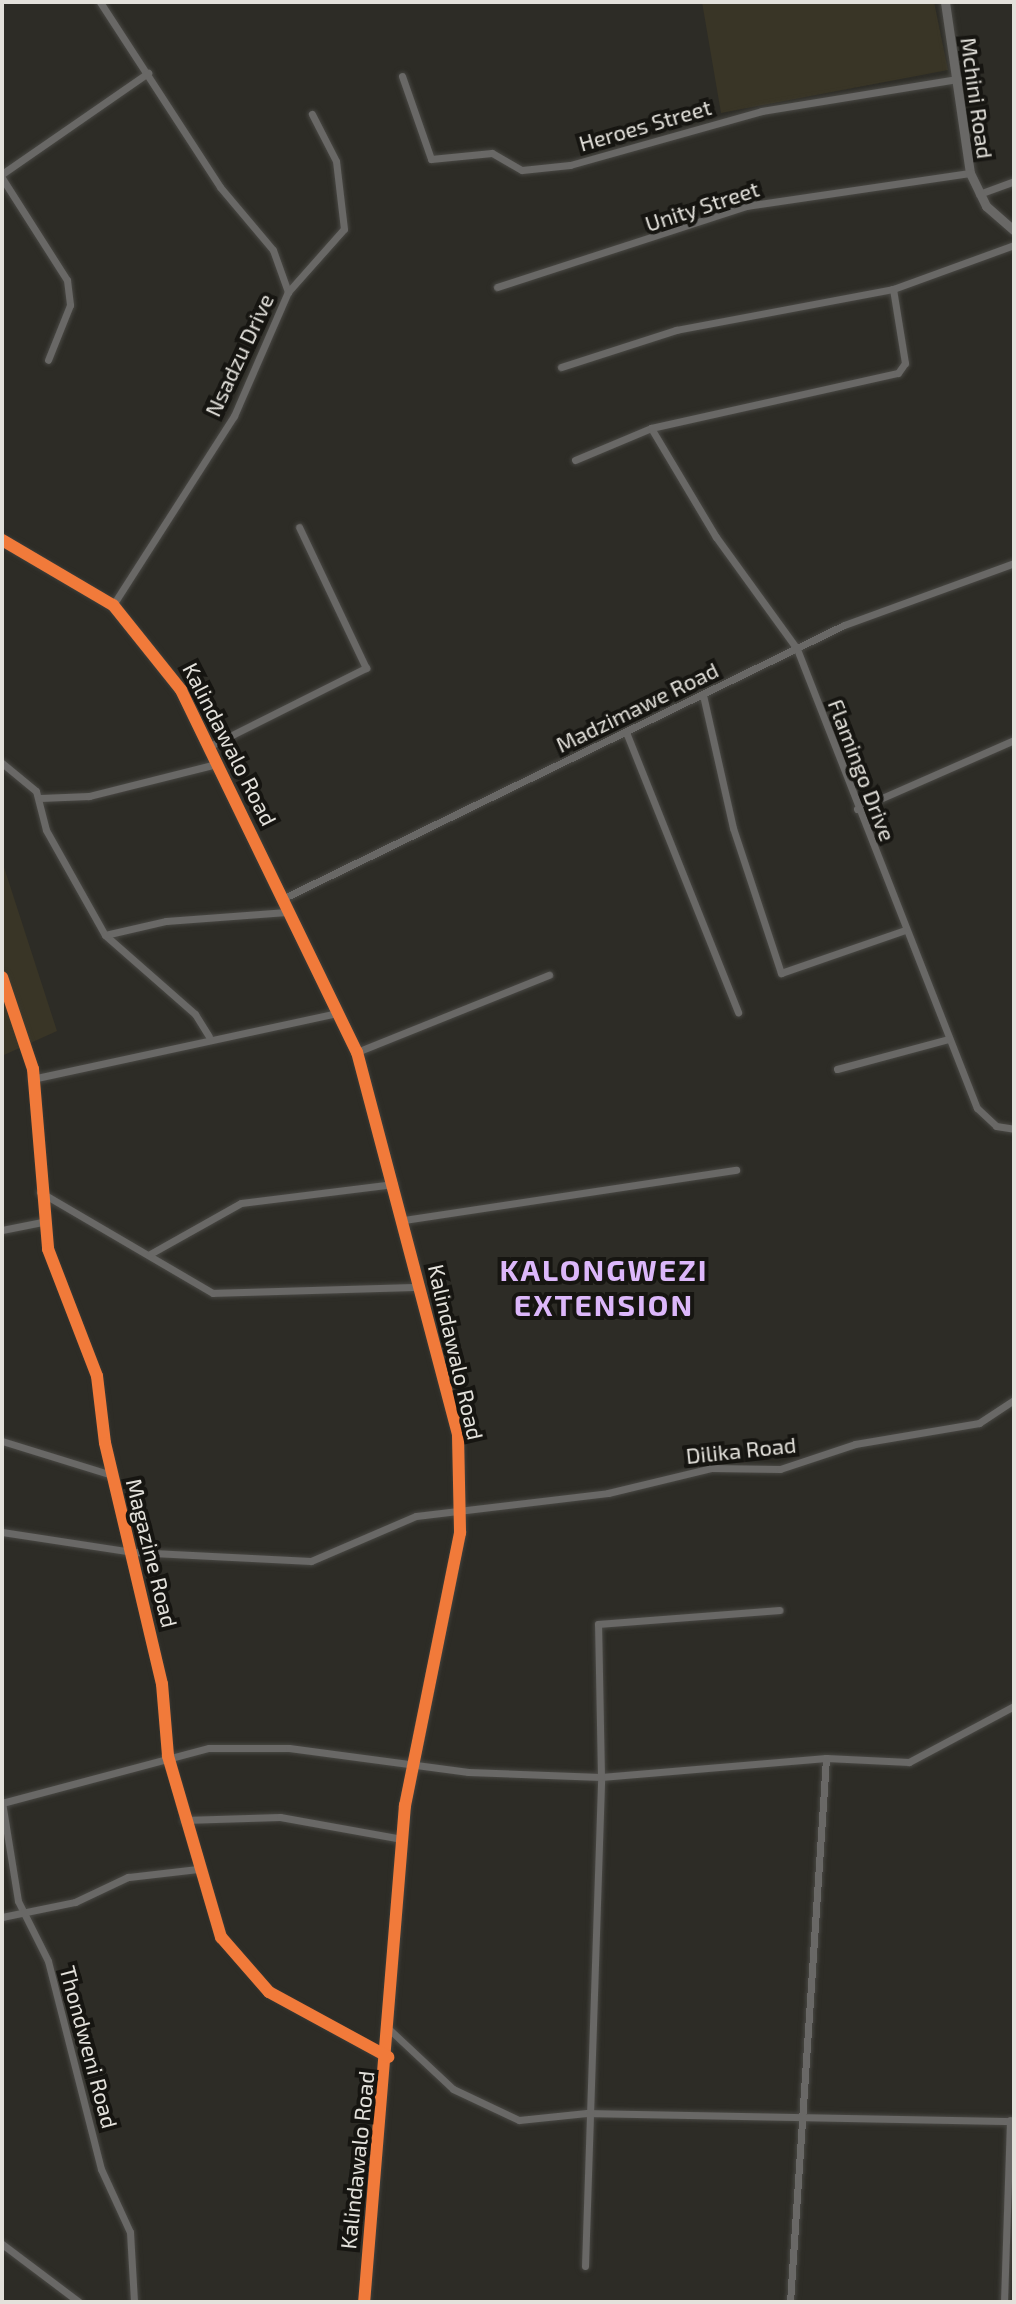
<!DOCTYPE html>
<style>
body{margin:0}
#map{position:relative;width:1016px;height:2304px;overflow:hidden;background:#2d2c26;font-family:"Exo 2",sans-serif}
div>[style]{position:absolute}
.built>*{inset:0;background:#393526}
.roads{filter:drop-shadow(0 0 2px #494844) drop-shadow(0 0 2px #494844)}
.minor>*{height:7px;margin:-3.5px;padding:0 3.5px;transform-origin:3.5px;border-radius:3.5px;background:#696866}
.tertiary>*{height:9px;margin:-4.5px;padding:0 4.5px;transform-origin:4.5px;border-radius:4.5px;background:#696866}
.cycleway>*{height:12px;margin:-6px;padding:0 6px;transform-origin:6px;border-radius:6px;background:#f17a3a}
span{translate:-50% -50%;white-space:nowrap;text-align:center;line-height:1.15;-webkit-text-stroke:8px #161511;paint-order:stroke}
.street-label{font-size:22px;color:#e3e1db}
.district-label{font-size:30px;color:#dcb7fa;font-weight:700;letter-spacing:2px}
.frame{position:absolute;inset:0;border:4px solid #e3e1db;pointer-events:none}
</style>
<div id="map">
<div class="built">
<i style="clip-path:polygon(702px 2px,934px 2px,948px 70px,721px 113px)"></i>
<i style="clip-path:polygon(2px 861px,57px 1031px,4px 1055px,2px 1054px)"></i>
</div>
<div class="roads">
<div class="minor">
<i style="left:100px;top:2px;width:221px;rotate:57deg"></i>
<i style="left:220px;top:187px;width:82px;rotate:49.9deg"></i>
<i style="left:273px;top:250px;width:45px;rotate:70.3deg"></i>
<i style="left:402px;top:76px;width:88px;rotate:70.7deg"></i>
<i style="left:431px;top:159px;width:61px;rotate:-5.6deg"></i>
<i style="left:492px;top:153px;width:34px;rotate:30deg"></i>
<i style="left:522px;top:170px;width:48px;rotate:-5.9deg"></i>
<i style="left:570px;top:165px;width:199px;rotate:-15.7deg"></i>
<i style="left:762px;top:111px;width:199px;rotate:-9.3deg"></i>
<i style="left:2px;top:174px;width:178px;rotate:-34.7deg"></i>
<i style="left:2px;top:178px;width:121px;rotate:57.5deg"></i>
<i style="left:67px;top:280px;width:25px;rotate:83deg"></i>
<i style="left:70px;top:305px;width:59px;rotate:111.8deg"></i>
<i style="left:979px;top:194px;width:37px;rotate:-20deg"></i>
<i style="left:497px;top:287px;width:262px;rotate:-18deg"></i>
<i style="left:746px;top:206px;width:226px;rotate:-8.4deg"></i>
<i style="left:561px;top:367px;width:121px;rotate:-17.8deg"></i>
<i style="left:676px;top:330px;width:221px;rotate:-10.7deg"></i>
<i style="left:893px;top:289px;width:129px;rotate:-20deg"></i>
<i style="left:651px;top:428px;width:127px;rotate:59.2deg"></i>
<i style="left:716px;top:537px;width:138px;rotate:54.1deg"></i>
<i style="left:797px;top:649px;width:493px;rotate:68.6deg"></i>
<i style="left:977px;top:1108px;width:26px;rotate:43deg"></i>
<i style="left:996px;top:1126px;width:18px;rotate:9deg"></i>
<i style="left:575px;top:460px;width:82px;rotate:-22.8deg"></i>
<i style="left:651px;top:428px;width:253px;rotate:-12.6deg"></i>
<i style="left:898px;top:373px;width:12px;rotate:-55deg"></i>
<i style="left:905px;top:363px;width:75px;rotate:-99.2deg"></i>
<i style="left:113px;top:605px;width:224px;rotate:-57.4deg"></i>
<i style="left:234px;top:416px;width:135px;rotate:-66.5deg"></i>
<i style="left:288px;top:292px;width:84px;rotate:-48.4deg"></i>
<i style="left:344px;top:229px;width:68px;rotate:-96.7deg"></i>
<i style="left:336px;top:161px;width:53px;rotate:-117.1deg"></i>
<i style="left:703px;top:695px;width:136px;rotate:77.3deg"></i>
<i style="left:733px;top:828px;width:153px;rotate:71.7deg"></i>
<i style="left:781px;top:973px;width:131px;rotate:-19.1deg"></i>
<i style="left:626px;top:732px;width:302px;rotate:68.2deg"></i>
<i style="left:208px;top:747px;width:177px;rotate:-26.6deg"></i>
<i style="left:366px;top:668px;width:156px;rotate:-115.4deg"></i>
<i style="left:2px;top:763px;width:44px;rotate:39.5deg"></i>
<i style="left:36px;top:791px;width:40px;rotate:75.6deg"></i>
<i style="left:46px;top:830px;width:120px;rotate:60.7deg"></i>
<i style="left:105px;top:935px;width:120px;rotate:41.3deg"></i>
<i style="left:195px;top:1014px;width:26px;rotate:58deg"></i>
<i style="left:40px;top:798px;width:49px;rotate:-2.3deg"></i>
<i style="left:89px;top:796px;width:131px;rotate:-14.1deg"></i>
<i style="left:857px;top:809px;width:171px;rotate:-23.7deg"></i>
<i style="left:282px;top:899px;width:625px;rotate:-25.99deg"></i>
<i style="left:844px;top:625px;width:181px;rotate:-20deg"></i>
<i style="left:105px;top:935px;width:63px;rotate:-12.9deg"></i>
<i style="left:166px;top:921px;width:121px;rotate:-4.3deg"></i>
<i style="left:2px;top:977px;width:97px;rotate:71.4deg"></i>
<i style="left:33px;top:1069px;width:181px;rotate:85.2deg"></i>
<i style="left:48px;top:1249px;width:136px;rotate:68.9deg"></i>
<i style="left:97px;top:1376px;width:67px;rotate:83.2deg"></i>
<i style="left:105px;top:1443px;width:248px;rotate:76.7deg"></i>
<i style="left:162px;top:1684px;width:72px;rotate:85.2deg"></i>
<i style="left:168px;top:1756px;width:189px;rotate:73.7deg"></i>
<i style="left:221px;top:1937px;width:73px;rotate:48.9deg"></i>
<i style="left:269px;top:1992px;width:132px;rotate:28.9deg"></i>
<i style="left:357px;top:1052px;width:207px;rotate:-21.9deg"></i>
<i style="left:837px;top:1069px;width:116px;rotate:-15deg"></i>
<i style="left:32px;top:1079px;width:313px;rotate:-12.2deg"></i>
<i style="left:40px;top:1192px;width:200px;rotate:30.3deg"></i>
<i style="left:213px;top:1293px;width:206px;rotate:-1.7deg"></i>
<i style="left:404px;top:1220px;width:336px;rotate:-8.6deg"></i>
<i style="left:2px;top:1230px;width:41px;rotate:-11.3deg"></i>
<i style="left:150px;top:1254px;width:104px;rotate:-29.3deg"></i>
<i style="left:241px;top:1203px;width:154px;rotate:-7.1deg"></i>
<i style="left:2px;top:1441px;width:115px;rotate:17.2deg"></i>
<i style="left:2px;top:1532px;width:133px;rotate:8.7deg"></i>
<i style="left:133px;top:1552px;width:178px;rotate:2.9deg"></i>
<i style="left:311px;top:1561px;width:114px;rotate:-23.2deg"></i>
<i style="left:416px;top:1516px;width:193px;rotate:-6.8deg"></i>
<i style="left:608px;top:1493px;width:106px;rotate:-13.6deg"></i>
<i style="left:711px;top:1468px;width:69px;rotate:0.8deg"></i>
<i style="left:780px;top:1469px;width:79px;rotate:-18.4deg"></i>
<i style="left:855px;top:1444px;width:126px;rotate:-9.6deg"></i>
<i style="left:979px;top:1423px;width:42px;rotate:-33.3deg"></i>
<i style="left:2px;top:1802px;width:100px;rotate:80.8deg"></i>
<i style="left:18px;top:1901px;width:67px;rotate:63.4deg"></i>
<i style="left:48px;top:1961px;width:215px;rotate:75.7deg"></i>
<i style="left:101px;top:2169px;width:69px;rotate:65.3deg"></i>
<i style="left:130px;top:2232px;width:70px;rotate:86.7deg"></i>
<i style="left:2px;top:1803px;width:214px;rotate:-14.9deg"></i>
<i style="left:209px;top:1748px;width:80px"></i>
<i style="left:289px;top:1748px;width:181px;rotate:7.6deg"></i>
<i style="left:468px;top:1772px;width:133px;rotate:2.2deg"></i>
<i style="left:601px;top:1777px;width:226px;rotate:-4.8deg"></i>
<i style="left:826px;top:1758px;width:83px;rotate:2.8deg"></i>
<i style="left:909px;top:1762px;width:119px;rotate:-28.1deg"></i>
<i style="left:184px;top:1820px;width:96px;rotate:-1.8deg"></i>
<i style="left:280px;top:1817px;width:124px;rotate:10.2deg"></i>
<i style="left:2px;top:1917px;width:75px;rotate:-11.6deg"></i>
<i style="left:75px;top:1902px;width:59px;rotate:-25.3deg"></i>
<i style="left:128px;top:1877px;width:69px;rotate:-6.6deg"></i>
<i style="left:390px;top:2030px;width:86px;rotate:43.1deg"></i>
<i style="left:453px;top:2089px;width:73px;rotate:25.2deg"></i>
<i style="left:519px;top:2120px;width:68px;rotate:-5.9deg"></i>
<i style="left:587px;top:2113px;width:427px;rotate:1.1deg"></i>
<i style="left:2px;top:2244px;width:96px;rotate:37deg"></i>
<i style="left:585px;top:2266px;width:489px;rotate:-88.1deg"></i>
<i style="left:601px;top:1777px;width:153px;rotate:-91.1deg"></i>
<i style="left:598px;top:1624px;width:182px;rotate:-4.4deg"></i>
<i style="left:790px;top:2302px;width:545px;rotate:-86.21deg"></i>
<i style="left:1004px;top:2302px;width:182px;rotate:-88.1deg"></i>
</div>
<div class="tertiary">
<i style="left:945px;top:2px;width:173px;rotate:81.7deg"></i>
<i style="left:970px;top:173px;width:37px;rotate:64deg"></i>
<i style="left:986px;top:206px;width:37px;rotate:41deg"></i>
<i style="left:2px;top:540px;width:129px;rotate:30.4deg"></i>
<i style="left:113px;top:605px;width:109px;rotate:51.3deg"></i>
<i style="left:181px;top:690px;width:403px;rotate:64.1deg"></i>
<i style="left:357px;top:1052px;width:396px;rotate:75.2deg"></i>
<i style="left:458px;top:1435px;width:98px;rotate:88.8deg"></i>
<i style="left:460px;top:1533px;width:278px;rotate:101.4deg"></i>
<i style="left:405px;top:1805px;width:499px;rotate:94.7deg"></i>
</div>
</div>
<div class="cycleway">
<i style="left:2px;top:540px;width:129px;rotate:30.4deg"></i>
<i style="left:113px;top:605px;width:109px;rotate:51.3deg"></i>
<i style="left:181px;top:690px;width:403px;rotate:64.1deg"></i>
<i style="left:357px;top:1052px;width:396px;rotate:75.2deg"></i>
<i style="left:458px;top:1435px;width:98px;rotate:88.8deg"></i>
<i style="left:460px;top:1533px;width:278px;rotate:101.4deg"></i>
<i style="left:405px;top:1805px;width:499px;rotate:94.7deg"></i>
<i style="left:2px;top:977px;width:97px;rotate:71.4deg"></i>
<i style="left:33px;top:1069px;width:181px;rotate:85.2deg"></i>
<i style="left:48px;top:1249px;width:136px;rotate:68.9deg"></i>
<i style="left:97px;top:1376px;width:67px;rotate:83.2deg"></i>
<i style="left:105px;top:1443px;width:248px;rotate:76.7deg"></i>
<i style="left:162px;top:1684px;width:72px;rotate:85.2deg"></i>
<i style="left:168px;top:1756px;width:189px;rotate:73.7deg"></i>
<i style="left:221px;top:1937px;width:73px;rotate:48.9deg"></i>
<i style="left:269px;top:1992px;width:136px;rotate:28.6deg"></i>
</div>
<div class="street-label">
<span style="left:977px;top:98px;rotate:82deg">Mchini Road</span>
<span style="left:645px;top:125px;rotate:-16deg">Heroes Street</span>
<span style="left:702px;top:206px;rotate:-18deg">Unity Street</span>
<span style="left:239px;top:355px;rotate:-65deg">Nsadzu Drive</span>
<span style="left:637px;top:707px;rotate:-26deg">Madzimawe Road</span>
<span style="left:230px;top:744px;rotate:63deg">Kalindawalo Road</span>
<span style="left:862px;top:770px;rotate:69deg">Flamingo Drive</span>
<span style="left:456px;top:1352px;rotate:77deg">Kalindawalo Road</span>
<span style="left:741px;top:1450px;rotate:-6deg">Dilika Road</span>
<span style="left:152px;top:1553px;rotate:76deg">Magazine Road</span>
<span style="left:89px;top:2047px;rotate:75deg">Thondweni Road</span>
<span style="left:357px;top:2160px;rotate:-84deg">Kalindawalo Road</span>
</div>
<div class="district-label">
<span style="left:604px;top:1286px">KALONGWEZI<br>EXTENSION</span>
</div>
<div class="frame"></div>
</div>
